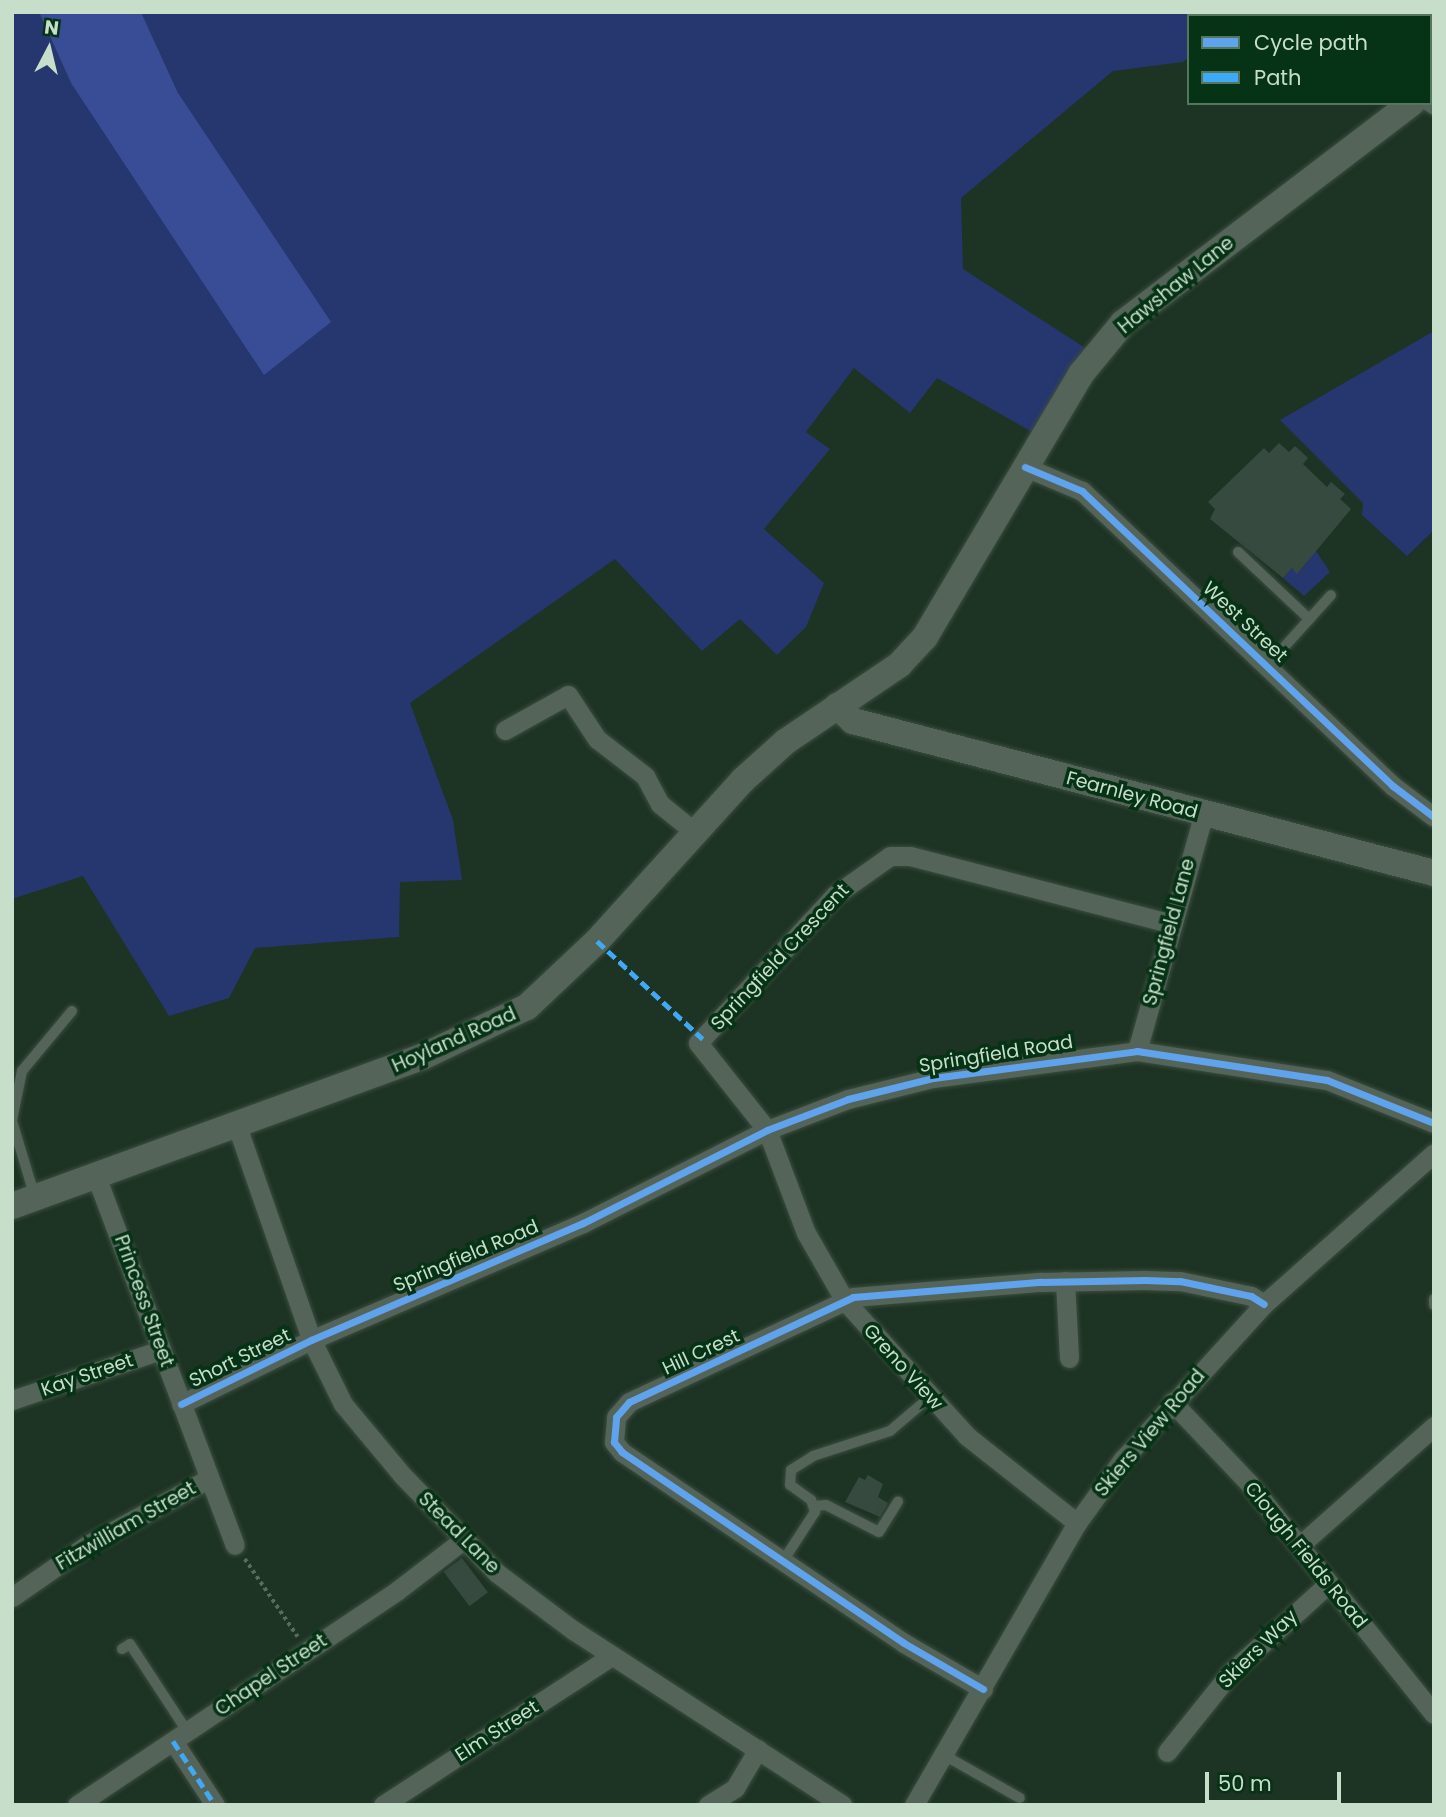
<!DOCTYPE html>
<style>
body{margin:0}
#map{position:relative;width:1446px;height:1817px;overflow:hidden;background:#1d3323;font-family:Poppins,sans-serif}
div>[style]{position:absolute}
.green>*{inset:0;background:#26366f}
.forest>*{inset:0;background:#384d95}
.building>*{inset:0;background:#364a3f;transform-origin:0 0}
.path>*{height:3.5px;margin-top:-1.75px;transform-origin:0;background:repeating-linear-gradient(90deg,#5b6a5e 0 3.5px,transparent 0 7px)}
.roads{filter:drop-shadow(0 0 2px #3b4d40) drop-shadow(0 0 2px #3b4d40)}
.lane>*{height:10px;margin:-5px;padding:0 5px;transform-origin:5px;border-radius:5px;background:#556459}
.street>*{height:19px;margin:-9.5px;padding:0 9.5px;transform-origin:9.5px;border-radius:9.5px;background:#556459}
.secondary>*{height:26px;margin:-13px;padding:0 13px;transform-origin:13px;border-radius:13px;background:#556459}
.quiet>*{height:5px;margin-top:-2.5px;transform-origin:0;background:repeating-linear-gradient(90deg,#3fa9f5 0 10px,transparent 0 15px)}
.cycleway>*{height:7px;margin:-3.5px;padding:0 3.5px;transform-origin:3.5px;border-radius:3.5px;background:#60a3ed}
span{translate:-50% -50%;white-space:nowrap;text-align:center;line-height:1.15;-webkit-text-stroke:7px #063215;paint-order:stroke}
.street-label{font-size:19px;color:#c7decb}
.frame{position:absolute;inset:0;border:14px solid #c7decb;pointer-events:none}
.legend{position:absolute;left:1187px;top:14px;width:245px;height:91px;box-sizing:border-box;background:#063215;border:2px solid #53775e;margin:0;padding:9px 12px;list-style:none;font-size:21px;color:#c7decb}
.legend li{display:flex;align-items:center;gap:14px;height:35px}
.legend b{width:35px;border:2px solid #53775e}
.north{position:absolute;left:14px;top:14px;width:70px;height:70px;-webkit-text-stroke:5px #063215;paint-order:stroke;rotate:7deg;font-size:19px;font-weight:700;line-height:28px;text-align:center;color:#c7decb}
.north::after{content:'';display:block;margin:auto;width:24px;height:32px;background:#c7decb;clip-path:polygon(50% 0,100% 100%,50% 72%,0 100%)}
.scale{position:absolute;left:1205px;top:1772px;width:136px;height:32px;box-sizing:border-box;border:4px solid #c7decb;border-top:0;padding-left:9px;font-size:21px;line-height:24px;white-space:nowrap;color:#c7decb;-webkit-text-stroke:5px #063215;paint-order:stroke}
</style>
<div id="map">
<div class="green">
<i style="clip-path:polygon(12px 12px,39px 12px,71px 83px,178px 93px,141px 12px,1245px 12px,1189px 16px,1189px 57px,1183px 62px,1113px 71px,961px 198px,963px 269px,1090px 351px,1039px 436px,937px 378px,910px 413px,854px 368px,806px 432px,830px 449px,764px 529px,824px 583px,806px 627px,777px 655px,740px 619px,702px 651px,615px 559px,410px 703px,453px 820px,462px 880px,400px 882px,399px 937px,255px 948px,229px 998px,169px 1016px,83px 876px,12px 899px)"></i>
<i style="clip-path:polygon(1434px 331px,1434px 530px,1407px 556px,1362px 515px,1363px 503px,1280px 420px)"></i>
<i style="clip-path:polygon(1316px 551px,1330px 572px,1304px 596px,1283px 578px,1292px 568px,1298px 573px,1308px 561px,1304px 557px)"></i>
</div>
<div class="forest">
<i style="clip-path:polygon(39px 12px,141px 12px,178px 93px,331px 322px,264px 375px,71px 83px)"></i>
</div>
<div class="building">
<i style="clip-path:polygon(1279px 443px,1289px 452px,1295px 446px,1308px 458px,1303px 464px,1327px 487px,1331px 482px,1345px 494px,1340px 499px,1351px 509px,1297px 574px,1292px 568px,1283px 578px,1210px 519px,1215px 509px,1208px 502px,1264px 448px,1269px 453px)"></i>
<i style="clip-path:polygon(868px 1475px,883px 1484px,878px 1497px,888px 1503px,880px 1517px,845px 1502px,859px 1477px,865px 1480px)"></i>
<i style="left:462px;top:1558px;width:43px;height:23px;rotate:53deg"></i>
</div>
<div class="path">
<i style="left:245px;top:1559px;width:94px;rotate:55.8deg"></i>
</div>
<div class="roads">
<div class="lane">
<i style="left:1423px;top:103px;width:13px;rotate:32deg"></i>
<i style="left:1238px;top:552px;width:98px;rotate:43.3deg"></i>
<i style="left:1268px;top:665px;width:94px;rotate:-48deg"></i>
<i style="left:12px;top:1120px;width:50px;rotate:-78.5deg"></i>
<i style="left:22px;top:1071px;width:78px;rotate:-50.2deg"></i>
<i style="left:12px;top:1121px;width:79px;rotate:73.2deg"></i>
<i style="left:1434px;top:1299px;width:6px;rotate:90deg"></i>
<i style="left:814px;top:1506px;width:12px;rotate:-5deg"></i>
<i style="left:826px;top:1505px;width:59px;rotate:27deg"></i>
<i style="left:879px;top:1532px;width:36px;rotate:-58deg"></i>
<i style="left:783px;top:1561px;width:59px;rotate:-56.9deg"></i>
<i style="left:815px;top:1512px;width:13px;rotate:-108deg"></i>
<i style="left:811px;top:1500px;width:26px;rotate:-144deg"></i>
<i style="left:790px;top:1485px;width:15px;rotate:-86deg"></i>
<i style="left:791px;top:1470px;width:26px;rotate:-32deg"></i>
<i style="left:813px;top:1456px;width:81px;rotate:-18deg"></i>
<i style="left:890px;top:1431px;width:52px;rotate:-40.4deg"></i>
<i style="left:122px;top:1649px;width:9px;rotate:-32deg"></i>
<i style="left:130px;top:1644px;width:104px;rotate:56.8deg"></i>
<i style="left:944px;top:1755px;width:87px;rotate:29.5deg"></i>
</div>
<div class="street">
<i style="left:1025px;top:467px;width:62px;rotate:22.8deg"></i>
<i style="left:1082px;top:491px;width:429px;rotate:43.5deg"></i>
<i style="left:1393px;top:786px;width:51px;rotate:37.1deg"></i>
<i style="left:505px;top:730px;width:72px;rotate:-29.1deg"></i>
<i style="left:568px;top:695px;width:53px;rotate:56.6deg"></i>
<i style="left:597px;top:739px;width:61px;rotate:37.6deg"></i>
<i style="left:645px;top:776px;width:32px;rotate:62deg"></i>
<i style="left:660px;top:804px;width:48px;rotate:39deg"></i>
<i style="left:1137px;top:1051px;width:247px;rotate:-74.3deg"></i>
<i style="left:237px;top:1126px;width:228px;rotate:70.8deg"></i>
<i style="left:312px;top:1341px;width:70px;rotate:63.8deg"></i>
<i style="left:343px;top:1404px;width:94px;rotate:50.2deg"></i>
<i style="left:403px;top:1476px;width:135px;rotate:45.9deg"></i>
<i style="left:497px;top:1573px;width:95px;rotate:36.9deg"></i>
<i style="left:573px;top:1630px;width:321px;rotate:33deg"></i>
<i style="left:96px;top:1176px;width:394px;rotate:69.4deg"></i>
<i style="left:1065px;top:1281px;width:77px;rotate:87deg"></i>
<i style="left:12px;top:1400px;width:157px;rotate:-18.6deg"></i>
<i style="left:1172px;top:1402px;width:110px;rotate:46.5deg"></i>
<i style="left:1248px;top:1482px;width:297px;rotate:51.3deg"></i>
<i style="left:181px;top:1404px;width:145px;rotate:-26.2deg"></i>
<i style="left:311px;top:1340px;width:296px;rotate:-23.3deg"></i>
<i style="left:583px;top:1223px;width:206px;rotate:-26.8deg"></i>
<i style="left:767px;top:1130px;width:87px;rotate:-20.9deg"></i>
<i style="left:848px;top:1099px;width:88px;rotate:-13.9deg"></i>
<i style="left:933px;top:1078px;width:206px;rotate:-7.5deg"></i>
<i style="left:1137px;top:1051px;width:192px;rotate:8.7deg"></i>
<i style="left:1327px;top:1080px;width:115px;rotate:21.9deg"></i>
<i style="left:1077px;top:1523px;width:140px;rotate:-141.7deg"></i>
<i style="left:967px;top:1436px;width:182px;rotate:-132.1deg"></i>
<i style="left:845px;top:1301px;width:78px;rotate:-119.8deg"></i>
<i style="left:806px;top:1233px;width:110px;rotate:-110.7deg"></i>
<i style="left:767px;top:1130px;width:111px;rotate:-128.4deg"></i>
<i style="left:698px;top:1043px;width:202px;rotate:-47.2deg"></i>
<i style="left:835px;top:895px;width:67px;rotate:-35.3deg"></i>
<i style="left:890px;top:856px;width:20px"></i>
<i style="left:910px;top:856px;width:268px;rotate:14.5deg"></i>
<i style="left:1299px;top:1546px;width:181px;rotate:-41.6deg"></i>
<i style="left:12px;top:1597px;width:91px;rotate:-34.7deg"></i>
<i style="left:87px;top:1545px;width:136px;rotate:-28.6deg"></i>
<i style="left:983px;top:1689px;width:91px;rotate:-149.8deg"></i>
<i style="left:904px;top:1643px;width:341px;rotate:-145.9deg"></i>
<i style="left:622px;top:1452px;width:13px;rotate:-129deg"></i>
<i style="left:614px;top:1442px;width:25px;rotate:-85deg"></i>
<i style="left:616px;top:1417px;width:20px;rotate:-49deg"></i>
<i style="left:629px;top:1402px;width:247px;rotate:-25.1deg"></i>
<i style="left:853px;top:1297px;width:189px;rotate:-4.6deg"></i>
<i style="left:1041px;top:1282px;width:104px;rotate:-1.1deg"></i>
<i style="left:1145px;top:1280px;width:35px;rotate:2deg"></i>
<i style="left:1180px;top:1281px;width:73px;rotate:11.9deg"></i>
<i style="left:1251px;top:1296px;width:15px;rotate:32deg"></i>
<i style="left:173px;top:1741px;width:77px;rotate:56.7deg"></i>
<i style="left:1167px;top:1752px;width:102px;rotate:-51.3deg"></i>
<i style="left:1231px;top:1672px;width:132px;rotate:-42.2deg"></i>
<i style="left:77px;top:1805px;width:386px;rotate:-33.8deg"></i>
<i style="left:398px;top:1590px;width:82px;rotate:-37.6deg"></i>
<i style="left:383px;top:1805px;width:273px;rotate:-33.1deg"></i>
<i style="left:708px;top:1805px;width:32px;rotate:-32deg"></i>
<i style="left:735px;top:1788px;width:45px;rotate:-59.5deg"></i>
<i style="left:914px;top:1805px;width:326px;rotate:-60deg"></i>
<i style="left:1077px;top:1523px;width:79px;rotate:-54.3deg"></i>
<i style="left:1123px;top:1459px;width:210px;rotate:-47.7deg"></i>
<i style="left:1264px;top:1304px;width:227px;rotate:-41.6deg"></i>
</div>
<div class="secondary">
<i style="left:1430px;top:89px;width:5px;rotate:-37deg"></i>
<i style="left:837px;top:706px;width:22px;rotate:43deg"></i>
<i style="left:853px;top:721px;width:601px;rotate:14.66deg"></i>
<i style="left:12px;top:1206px;width:436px;rotate:-20deg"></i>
<i style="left:422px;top:1057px;width:116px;rotate:-25.5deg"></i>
<i style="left:527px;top:1007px;width:96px;rotate:-43.3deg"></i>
<i style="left:597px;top:941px;width:217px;rotate:-47.8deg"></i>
<i style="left:743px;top:780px;width:57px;rotate:-42.1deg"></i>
<i style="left:785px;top:742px;width:138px;rotate:-34deg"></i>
<i style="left:899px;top:665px;width:38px;rotate:-47deg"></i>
<i style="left:925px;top:637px;width:306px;rotate:-59.3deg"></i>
<i style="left:1081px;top:374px;width:66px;rotate:-50.5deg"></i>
<i style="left:1123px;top:323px;width:363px;rotate:-37.3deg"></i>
</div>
</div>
<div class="quiet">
<i style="left:597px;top:941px;width:144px;rotate:42.8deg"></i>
<i style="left:173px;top:1741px;width:77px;rotate:56.7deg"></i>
</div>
<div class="cycleway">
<i style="left:1025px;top:467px;width:62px;rotate:22.8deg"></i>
<i style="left:1082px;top:491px;width:429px;rotate:43.5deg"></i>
<i style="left:1393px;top:786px;width:51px;rotate:37.1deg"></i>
<i style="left:181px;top:1404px;width:145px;rotate:-26.2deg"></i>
<i style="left:311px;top:1340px;width:296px;rotate:-23.3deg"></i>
<i style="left:583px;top:1223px;width:206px;rotate:-26.8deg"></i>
<i style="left:767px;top:1130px;width:87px;rotate:-20.9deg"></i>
<i style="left:848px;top:1099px;width:88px;rotate:-13.9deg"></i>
<i style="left:933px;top:1078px;width:206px;rotate:-7.5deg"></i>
<i style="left:1137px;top:1051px;width:192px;rotate:8.7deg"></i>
<i style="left:1327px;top:1080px;width:115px;rotate:21.9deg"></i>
<i style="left:983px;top:1689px;width:91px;rotate:-149.8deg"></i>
<i style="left:904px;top:1643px;width:341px;rotate:-145.9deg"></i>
<i style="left:622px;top:1452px;width:13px;rotate:-129deg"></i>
<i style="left:614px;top:1442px;width:25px;rotate:-85deg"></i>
<i style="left:616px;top:1417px;width:20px;rotate:-49deg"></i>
<i style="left:629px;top:1402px;width:247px;rotate:-25.1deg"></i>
<i style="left:853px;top:1297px;width:189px;rotate:-4.6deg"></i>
<i style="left:1041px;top:1282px;width:104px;rotate:-1.1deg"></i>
<i style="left:1145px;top:1280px;width:35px;rotate:2deg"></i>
<i style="left:1180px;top:1281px;width:73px;rotate:11.9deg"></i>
<i style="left:1251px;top:1296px;width:15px;rotate:32deg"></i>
</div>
<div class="street-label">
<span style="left:1176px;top:285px;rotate:-39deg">Hawshaw Lane</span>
<span style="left:1245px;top:622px;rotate:43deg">West Street</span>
<span style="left:1132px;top:795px;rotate:15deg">Fearnley Road</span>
<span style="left:1169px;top:932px;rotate:-75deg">Springfield Lane</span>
<span style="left:780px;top:957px;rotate:-47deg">Springfield Crescent</span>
<span style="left:454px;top:1040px;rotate:-24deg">Hoyland Road</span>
<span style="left:996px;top:1054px;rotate:-9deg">Springfield Road</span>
<span style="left:466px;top:1256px;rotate:-23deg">Springfield Road</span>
<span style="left:144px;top:1301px;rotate:70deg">Princess Street</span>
<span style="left:701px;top:1352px;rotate:-25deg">Hill Crest</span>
<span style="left:240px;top:1358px;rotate:-26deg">Short Street</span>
<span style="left:903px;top:1367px;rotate:48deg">Greno View</span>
<span style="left:87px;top:1375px;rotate:-19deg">Kay Street</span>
<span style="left:1150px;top:1433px;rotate:-50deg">Skiers View Road</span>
<span style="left:126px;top:1526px;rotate:-30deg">Fitzwilliam Street</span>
<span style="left:459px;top:1533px;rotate:45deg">Stead Lane</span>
<span style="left:1306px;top:1555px;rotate:51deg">Clough Fields Road</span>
<span style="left:1258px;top:1649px;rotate:-45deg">Skiers Way</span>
<span style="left:271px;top:1675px;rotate:-34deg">Chapel Street</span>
<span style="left:497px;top:1731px;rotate:-33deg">Elm Street</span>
</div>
<div class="frame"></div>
<ul class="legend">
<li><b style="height:9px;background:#60a3ed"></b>Cycle path</li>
<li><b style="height:9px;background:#3fa9f5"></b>Path</li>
</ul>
<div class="north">N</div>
<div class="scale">50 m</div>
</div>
